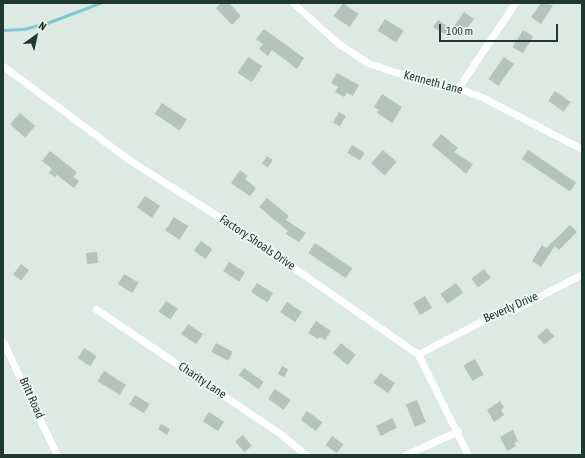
<!DOCTYPE html>
<style>
body{margin:0}
#map{position:relative;width:585px;height:458px;overflow:hidden;background:#dde9e3;font-family:"Asap Condensed",sans-serif}
div>[style]{position:absolute}
.stream>*{height:2.5px;margin:-1.25px;padding:0 1.25px;transform-origin:1.25px;border-radius:1.25px;background:#83c6d1}
.building>*{inset:0;background:#b2c4bc;transform-origin:0 0}
.street>*{height:7px;margin:-3.5px;padding:0 3.5px;transform-origin:3.5px;border-radius:3.5px;background:#fff}
span{translate:-50% -50%;white-space:nowrap;text-align:center;line-height:1.15;-webkit-text-stroke:4px #edf6f1;paint-order:stroke}
.street-label{font-size:12px;color:#1f3931}
.frame{position:absolute;inset:0;border:4px solid #1f3931;pointer-events:none}
.north{position:absolute;left:16px;top:16px;width:40px;height:40px;-webkit-text-stroke:3px #edf6f1;paint-order:stroke;rotate:33deg;font-size:11px;font-weight:700;line-height:16px;text-align:center;color:#1f3931}
.north::after{content:'';display:block;margin:auto;width:14px;height:18px;background:#1f3931;clip-path:polygon(50% 0,100% 100%,50% 72%,0 100%)}
.scale{position:absolute;left:439px;top:24px;width:119px;height:18px;box-sizing:border-box;border:2px solid #1f3931;border-top:0;padding-left:5px;font-size:12px;line-height:14px;white-space:nowrap;color:#1f3931;-webkit-text-stroke:3px #edf6f1;paint-order:stroke}
</style>
<div id="map">
<div class="stream">
<i style="left:3px;top:30px;width:21px;rotate:-3deg"></i>
<i style="left:24px;top:29px;width:24px;rotate:-15deg"></i>
<i style="left:47px;top:23px;width:57px;rotate:-20.7deg"></i>
</div>
<div class="building">
<i style="clip-path:polygon(221px 3px,229px 3px,241px 16px,232px 25px,216px 8px)"></i>
<i style="left:343px;top:3px;width:19px;height:16px;rotate:35deg"></i>
<i style="clip-path:polygon(541px 3px,553px 5px,541px 24px,531px 17px)"></i>
<i style="clip-path:polygon(464px 12px,474px 19px,461px 37px,453px 31px,449px 37px,433px 27px,438px 20px,452px 29px)"></i>
<i style="left:385px;top:19px;width:22px;height:14px;rotate:32deg"></i>
<i style="clip-path:polygon(264px 29px,304px 58px,297px 69px,272px 50px,268px 56px,259px 49px,263px 44px,256px 39px)"></i>
<i style="left:523px;top:30px;width:12px;height:20px;rotate:31deg"></i>
<i style="left:248px;top:57px;width:17px;height:19px;rotate:33deg"></i>
<i style="left:504px;top:57px;width:12px;height:27px;rotate:35deg"></i>
<i style="clip-path:polygon(337px 73px,359px 85px,353px 96px,347px 93px,344px 97px,335px 92px,338px 87px,331px 83px)"></i>
<i style="left:555px;top:91px;width:19px;height:12px;rotate:35deg"></i>
<i style="clip-path:polygon(382px 94px,402px 107px,392px 123px,377px 113px,379px 110px,374px 107px)"></i>
<i style="left:162px;top:103px;width:30px;height:13px;rotate:34deg"></i>
<i style="left:339px;top:112px;width:8px;height:12px;rotate:30deg"></i>
<i style="left:20px;top:113px;width:20px;height:15px;rotate:41deg"></i>
<i style="clip-path:polygon(441px 134px,458px 148px,454px 152px,473px 164px,466px 174px,432px 145px)"></i>
<i style="left:352px;top:145px;width:15px;height:9px;rotate:32deg"></i>
<i style="left:383px;top:150px;width:18px;height:18px;rotate:41deg"></i>
<i style="left:528px;top:150px;width:58px;height:11px;rotate:34deg"></i>
<i style="clip-path:polygon(50px 151px,77px 172px,73px 177px,79px 181px,74px 188px,57px 175px,55px 177px,49px 173px,52px 169px,42px 161px)"></i>
<i style="left:267px;top:156px;width:7px;height:9px;rotate:34deg"></i>
<i style="clip-path:polygon(240px 170px,248px 176px,245px 179px,256px 188px,250px 196px,231px 183px)"></i>
<i style="left:145px;top:196px;width:18px;height:14px;rotate:34deg"></i>
<i style="clip-path:polygon(267px 198px,289px 216px,286px 220px,306px 233px,299px 242px,286px 234px,288px 231px,259px 207px)"></i>
<i style="left:174px;top:217px;width:17px;height:16px;rotate:33deg"></i>
<i style="clip-path:polygon(570px 225px,577px 232px,559px 250px,555px 246px,541px 267px,532px 261px,542px 245px,546px 248px)"></i>
<i style="left:201px;top:241px;width:14px;height:12px;rotate:36deg"></i>
<i style="left:315px;top:243px;width:45px;height:12px;rotate:34deg"></i>
<i style="left:97px;top:252px;width:11px;height:11px;rotate:85deg"></i>
<i style="left:229px;top:262px;width:19px;height:11px;rotate:32deg"></i>
<i style="left:21px;top:264px;width:10px;height:13px;rotate:37deg"></i>
<i style="left:484px;top:269px;width:11px;height:16px;rotate:52deg"></i>
<i style="left:124px;top:274px;width:17px;height:12px;rotate:31deg"></i>
<i style="left:257px;top:283px;width:19px;height:11px;rotate:32deg"></i>
<i style="left:456px;top:283px;width:12px;height:19px;rotate:55deg"></i>
<i style="left:425px;top:296px;width:14px;height:14px;rotate:60deg"></i>
<i style="left:166px;top:301px;width:14px;height:13px;rotate:34deg"></i>
<i style="left:287px;top:302px;width:18px;height:12px;rotate:34deg"></i>
<i style="clip-path:polygon(316px 321px,331px 331px,325px 340px,320px 337px,318px 339px,308px 333px)"></i>
<i style="left:188px;top:324px;width:18px;height:12px;rotate:34deg"></i>
<i style="left:547px;top:328px;width:11px;height:13px;rotate:49deg"></i>
<i style="left:216px;top:343px;width:19px;height:10px;rotate:28deg"></i>
<i style="left:341px;top:343px;width:19px;height:13px;rotate:39deg"></i>
<i style="left:84px;top:348px;width:15px;height:12px;rotate:32deg"></i>
<i style="left:475px;top:359px;width:18px;height:13px;rotate:61deg"></i>
<i style="left:282px;top:366px;width:7px;height:9px;rotate:27deg"></i>
<i style="left:244px;top:368px;width:24px;height:9px;rotate:35deg"></i>
<i style="left:104px;top:371px;width:26px;height:12px;rotate:32deg"></i>
<i style="left:380px;top:373px;width:18px;height:12px;rotate:34deg"></i>
<i style="left:275px;top:389px;width:19px;height:12px;rotate:35deg"></i>
<i style="left:135px;top:395px;width:17px;height:11px;rotate:31deg"></i>
<i style="left:417px;top:400px;width:24px;height:12px;rotate:68deg"></i>
<i style="clip-path:polygon(500px 401px,504px 407px,501px 410px,504px 415px,494px 422px,487px 410px)"></i>
<i style="left:307px;top:411px;width:19px;height:11px;rotate:36deg"></i>
<i style="left:209px;top:412px;width:18px;height:11px;rotate:34deg"></i>
<i style="left:392px;top:418px;width:11px;height:18px;rotate:63deg"></i>
<i style="clip-path:polygon(161px 424px,170px 429px,167px 435px,158px 429px)"></i>
<i style="clip-path:polygon(513px 430px,518px 441px,514px 443px,516px 446px,507px 451px,500px 437px)"></i>
<i style="left:243px;top:435px;width:14px;height:10px;rotate:51deg"></i>
<i style="left:332px;top:436px;width:14px;height:11px;rotate:36deg"></i>
</div>
<div class="street">
<i style="left:293px;top:3px;width:62px;rotate:41.7deg"></i>
<i style="left:339px;top:44px;width:35px;rotate:33deg"></i>
<i style="left:368px;top:63px;width:57px;rotate:18.4deg"></i>
<i style="left:422px;top:81px;width:37px;rotate:11deg"></i>
<i style="left:458px;top:88px;width:30px;rotate:21deg"></i>
<i style="left:486px;top:99px;width:108px;rotate:27.5deg"></i>
<i style="left:3px;top:66px;width:156px;rotate:36.6deg"></i>
<i style="left:128px;top:159px;width:134px;rotate:32.5deg"></i>
<i style="left:241px;top:231px;width:216px;rotate:34.8deg"></i>
<i style="left:418px;top:354px;width:113px;rotate:63.7deg"></i>
<i style="left:458px;top:88px;width:102px;rotate:-56.2deg"></i>
<i style="left:96px;top:309px;width:225px;rotate:34.1deg"></i>
<i style="left:282px;top:435px;width:31px;rotate:40deg"></i>
<i style="left:3px;top:342px;width:125px;rotate:64.5deg"></i>
<i style="left:418px;top:354px;width:96px;rotate:-27.4deg"></i>
<i style="left:503px;top:310px;width:12px;rotate:-5deg"></i>
<i style="left:515px;top:309px;width:76px;rotate:-27.6deg"></i>
<i style="left:405px;top:455px;width:58px;rotate:-24.4deg"></i>
</div>
<div class="street-label">
<span style="left:433px;top:83px;rotate:15deg">Kenneth Lane</span>
<span style="left:257px;top:243px;rotate:34deg">Factory Shoals Drive</span>
<span style="left:511px;top:308px;rotate:-24deg">Beverly Drive</span>
<span style="left:202px;top:381px;rotate:34deg">Charity Lane</span>
<span style="left:31px;top:398px;rotate:66deg">Britt Road</span>
</div>
<div class="frame"></div>
<div class="north">N</div>
<div class="scale">100 m</div>
</div>
